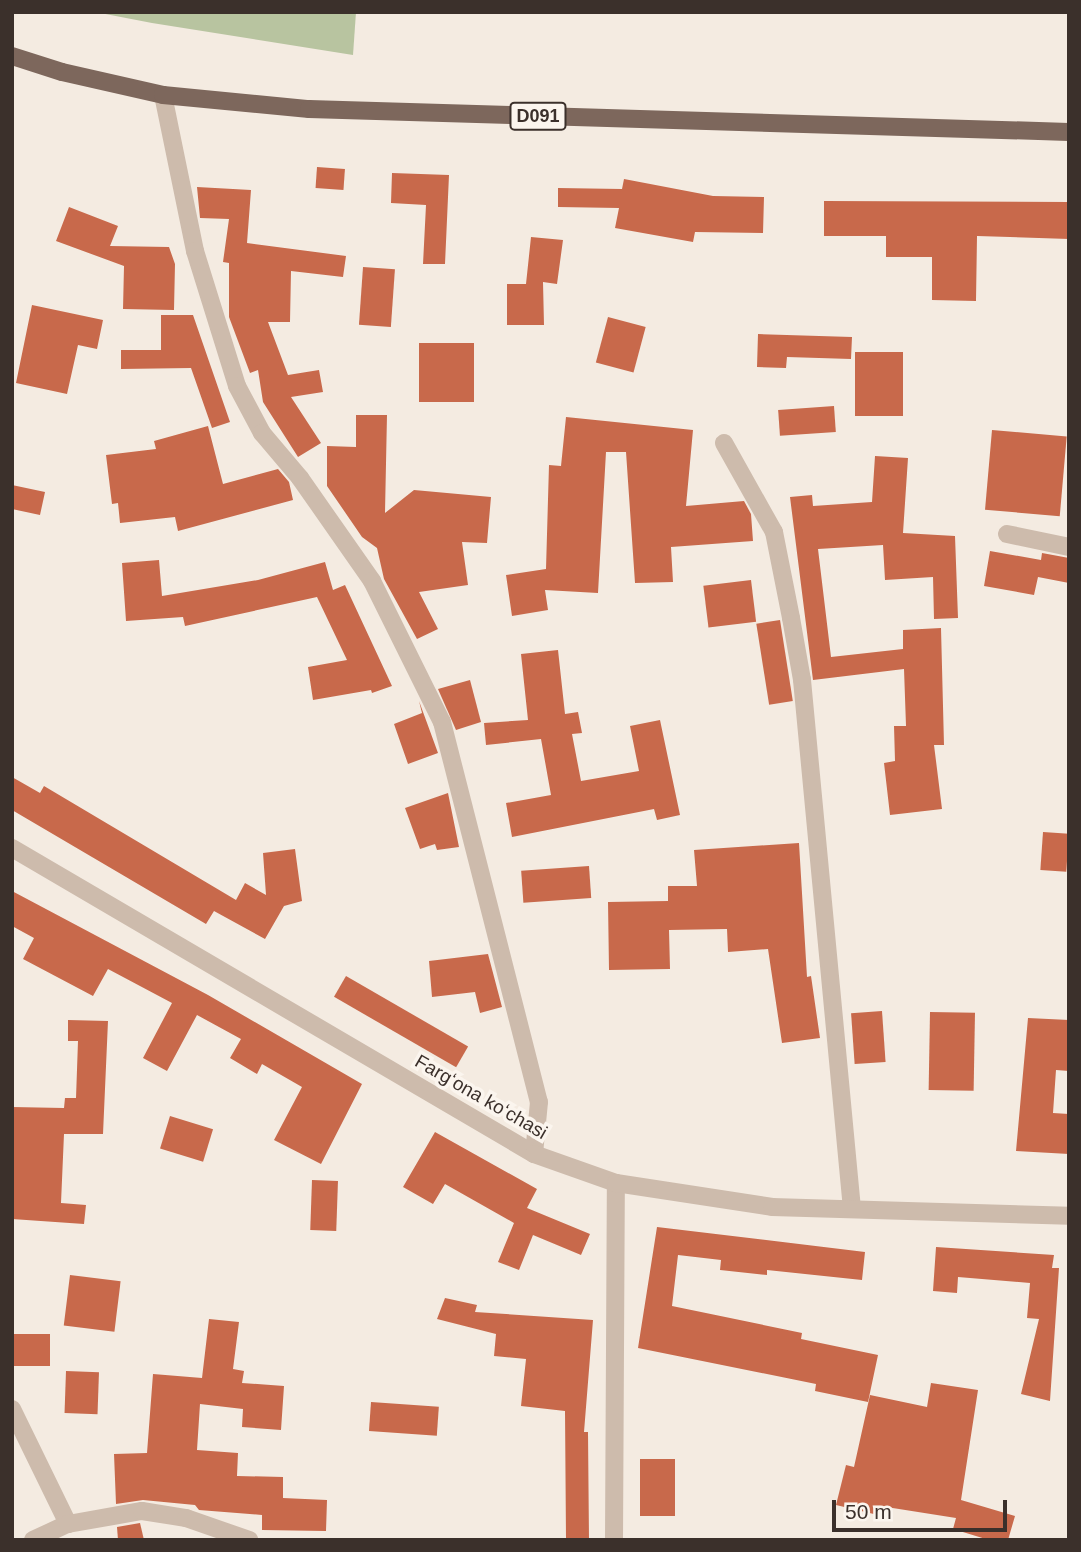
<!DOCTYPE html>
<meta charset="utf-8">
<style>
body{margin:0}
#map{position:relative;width:1081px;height:1552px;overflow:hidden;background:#f4ebe1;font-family:Arial,sans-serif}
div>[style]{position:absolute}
.green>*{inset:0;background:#b8c4a0}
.building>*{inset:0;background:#c8694b;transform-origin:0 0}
.minor>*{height:18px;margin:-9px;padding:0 9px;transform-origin:9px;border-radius:9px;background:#cdbbac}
.tertiary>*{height:18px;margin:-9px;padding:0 9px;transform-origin:9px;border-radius:9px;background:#cdbbac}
.primary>*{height:18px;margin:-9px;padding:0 9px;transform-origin:9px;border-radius:9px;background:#7d675c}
span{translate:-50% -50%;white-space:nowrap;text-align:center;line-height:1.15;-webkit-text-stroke:7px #fbf5ee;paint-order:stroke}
.shield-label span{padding:2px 5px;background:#fbf5ee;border:2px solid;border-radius:5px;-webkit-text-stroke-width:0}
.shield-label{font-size:18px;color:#3b302b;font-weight:700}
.street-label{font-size:19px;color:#3b302b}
.frame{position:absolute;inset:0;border:14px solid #3b302b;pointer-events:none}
.scale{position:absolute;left:832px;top:1500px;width:175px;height:32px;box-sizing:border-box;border:4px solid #3b302b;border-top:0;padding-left:9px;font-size:21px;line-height:24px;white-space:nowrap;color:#3b302b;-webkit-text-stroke:5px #fbf5ee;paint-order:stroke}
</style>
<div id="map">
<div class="green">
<i style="clip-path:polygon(95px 12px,356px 12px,353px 55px,152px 23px)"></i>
</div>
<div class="building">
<i style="left:317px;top:167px;width:28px;height:21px;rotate:4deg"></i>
<i style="clip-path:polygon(392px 173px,449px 175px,445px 264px,423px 264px,426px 205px,391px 203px)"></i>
<i style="clip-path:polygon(624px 179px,713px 196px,764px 197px,763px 233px,695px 232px,693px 242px,615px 228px,619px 208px,558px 207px,558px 188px,622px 189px)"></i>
<i style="clip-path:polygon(197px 187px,251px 190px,247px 243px,346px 256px,343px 277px,291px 271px,290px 322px,268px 322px,288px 375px,319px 370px,323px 392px,291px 397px,321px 443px,298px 457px,263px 402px,258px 370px,250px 373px,229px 317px,229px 263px,223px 262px,229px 219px,200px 218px)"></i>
<i style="clip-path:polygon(824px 201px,1069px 202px,1069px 239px,977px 236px,976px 301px,932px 300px,932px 257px,886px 257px,886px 236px,824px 236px)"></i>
<i style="clip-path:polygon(69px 207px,118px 226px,110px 246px,169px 247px,175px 264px,174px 310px,123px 309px,124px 266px,56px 241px)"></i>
<i style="clip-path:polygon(531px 237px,563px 240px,557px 284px,543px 282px,544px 325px,507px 325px,507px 284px,526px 284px)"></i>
<i style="left:363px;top:267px;width:32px;height:58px;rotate:4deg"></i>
<i style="clip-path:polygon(32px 305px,103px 320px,97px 349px,78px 345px,67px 394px,16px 383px)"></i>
<i style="clip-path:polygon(161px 315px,193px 315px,230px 422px,212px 428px,191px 368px,121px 369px,121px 350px,161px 350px)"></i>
<i style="left:608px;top:317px;width:39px;height:47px;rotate:15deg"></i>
<i style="clip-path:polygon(758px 334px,852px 337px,851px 359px,787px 357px,786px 368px,757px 367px)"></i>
<i style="left:419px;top:343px;width:55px;height:59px"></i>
<i style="left:855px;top:352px;width:48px;height:64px"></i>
<i style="left:834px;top:406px;width:26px;height:56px;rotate:86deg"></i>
<i style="clip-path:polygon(356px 415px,387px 415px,385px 513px,414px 490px,491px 497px,487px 543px,462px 542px,468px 585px,419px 592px,438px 629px,417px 639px,384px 579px,377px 548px,362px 537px,327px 486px,327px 446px,356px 447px)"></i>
<i style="clip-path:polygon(566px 417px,693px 430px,686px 506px,744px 501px,751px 514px,753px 541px,671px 547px,673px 582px,635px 583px,626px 452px,606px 452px,598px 593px,545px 590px,548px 610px,512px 616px,506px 575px,546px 569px,549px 465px,561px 466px)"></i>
<i style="clip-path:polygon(208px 426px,223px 484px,278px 469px,289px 482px,293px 500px,178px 531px,175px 517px,120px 523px,118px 503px,112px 504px,106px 455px,156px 449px,154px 441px)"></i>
<i style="left:992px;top:430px;width:75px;height:80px;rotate:5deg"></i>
<i style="clip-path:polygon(875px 456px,908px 458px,903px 533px,955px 536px,958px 618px,934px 619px,933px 577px,885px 580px,883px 545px,818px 549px,831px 657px,903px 649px,903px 630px,941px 628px,944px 745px,934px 745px,942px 809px,890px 815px,884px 763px,895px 761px,894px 726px,906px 726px,904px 669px,813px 680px,790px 497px,812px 495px,813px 506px,872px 502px)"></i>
<i style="clip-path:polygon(12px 485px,45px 492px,40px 515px,12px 509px)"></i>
<i style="clip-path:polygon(990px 551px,1041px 560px,1042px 553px,1069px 558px,1069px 583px,1038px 577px,1034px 595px,984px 586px)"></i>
<i style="clip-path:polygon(159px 560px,162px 596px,258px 580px,325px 562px,333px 590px,345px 585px,392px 686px,372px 693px,371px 690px,313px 700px,308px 667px,347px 660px,317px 597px,185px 626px,183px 617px,126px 621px,122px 563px)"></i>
<i style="left:751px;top:580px;width:42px;height:48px;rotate:83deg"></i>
<i style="left:780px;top:620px;width:82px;height:24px;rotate:81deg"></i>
<i style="clip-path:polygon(558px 650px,565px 714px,578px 712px,582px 733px,572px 734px,581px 781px,639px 771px,630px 726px,660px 720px,680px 815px,657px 820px,654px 809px,512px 837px,506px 803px,551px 795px,541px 739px,486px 745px,484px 723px,528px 720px,521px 654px)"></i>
<i style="clip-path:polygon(470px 680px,481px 722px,456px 730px,438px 689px)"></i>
<i style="clip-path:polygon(419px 701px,438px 753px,408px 764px,394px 724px,422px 713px)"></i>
<i style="clip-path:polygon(12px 777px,40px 793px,44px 786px,236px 900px,245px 883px,266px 895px,263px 853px,295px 849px,302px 901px,284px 906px,265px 939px,214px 911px,206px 924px,12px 810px)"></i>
<i style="clip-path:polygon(448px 793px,459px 847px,437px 850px,435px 844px,420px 849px,405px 808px)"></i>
<i style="left:1043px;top:832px;width:26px;height:38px;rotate:4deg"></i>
<i style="clip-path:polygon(799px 843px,807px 977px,811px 976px,820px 1038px,782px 1043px,768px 949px,728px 952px,727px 929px,669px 930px,670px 969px,609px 970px,608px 902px,668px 901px,668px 886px,697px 886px,694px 850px)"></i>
<i style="left:589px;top:866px;width:32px;height:68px;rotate:86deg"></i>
<i style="clip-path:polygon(12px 891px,208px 995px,362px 1084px,321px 1164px,274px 1140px,302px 1087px,262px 1064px,257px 1074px,230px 1058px,241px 1039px,197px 1015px,167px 1071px,143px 1058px,172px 1003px,108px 969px,93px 996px,23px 959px,34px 938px,12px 926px)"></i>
<i style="clip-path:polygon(488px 954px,502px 1007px,480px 1013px,475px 992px,432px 997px,429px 961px)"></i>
<i style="left:346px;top:976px;width:141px;height:24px;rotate:30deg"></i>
<i style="left:882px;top:1011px;width:51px;height:31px;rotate:86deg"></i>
<i style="left:930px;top:1012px;width:45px;height:78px;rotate:1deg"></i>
<i style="clip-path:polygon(1028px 1018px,1069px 1020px,1069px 1071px,1056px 1070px,1053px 1113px,1069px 1114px,1069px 1154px,1016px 1151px)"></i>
<i style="clip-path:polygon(68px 1020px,108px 1021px,103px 1134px,64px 1134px,61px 1203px,86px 1205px,84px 1224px,12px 1219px,12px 1107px,64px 1108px,65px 1098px,76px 1098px,78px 1041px,68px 1041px)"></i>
<i style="left:170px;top:1116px;width:45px;height:34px;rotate:17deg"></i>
<i style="clip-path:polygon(435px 1132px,537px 1189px,527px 1208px,590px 1234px,581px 1255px,533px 1235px,519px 1270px,498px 1262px,514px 1223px,445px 1184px,433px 1204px,403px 1187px)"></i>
<i style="left:312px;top:1180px;width:26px;height:50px;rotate:2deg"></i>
<i style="clip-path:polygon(657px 1227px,865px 1252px,862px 1280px,767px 1270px,767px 1275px,720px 1270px,721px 1260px,678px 1255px,672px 1306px,802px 1333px,801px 1339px,878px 1355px,868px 1402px,815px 1391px,816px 1384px,638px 1348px)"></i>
<i style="clip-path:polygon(936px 1247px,1054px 1255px,1052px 1268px,1059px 1268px,1050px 1401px,1021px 1394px,1039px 1319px,1027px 1318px,1030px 1283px,958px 1277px,957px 1293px,933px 1291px)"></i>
<i style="left:70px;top:1275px;width:51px;height:51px;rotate:7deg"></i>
<i style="clip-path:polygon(445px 1298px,477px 1305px,475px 1312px,593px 1320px,584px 1432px,588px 1432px,589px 1540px,566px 1540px,565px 1411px,521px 1406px,526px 1359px,494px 1356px,496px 1334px,437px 1319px)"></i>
<i style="clip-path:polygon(209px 1319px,239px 1322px,233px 1369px,244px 1371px,242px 1383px,284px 1386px,281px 1430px,242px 1427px,243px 1409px,200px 1404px,197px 1450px,238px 1453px,237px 1476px,283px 1477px,283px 1498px,327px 1500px,326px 1531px,262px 1530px,262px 1515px,199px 1510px,195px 1505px,143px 1500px,116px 1504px,114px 1454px,147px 1453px,153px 1374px,202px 1378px)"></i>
<i style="left:12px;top:1334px;width:38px;height:32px"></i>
<i style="left:66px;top:1371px;width:33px;height:42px;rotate:2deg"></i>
<i style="clip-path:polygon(931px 1383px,978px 1390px,961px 1500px,1015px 1516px,1008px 1540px,989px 1540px,953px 1529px,956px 1518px,880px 1506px,878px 1515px,836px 1505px,846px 1465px,854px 1467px,870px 1395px,927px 1407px)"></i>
<i style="left:371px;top:1402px;width:68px;height:29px;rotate:4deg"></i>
<i style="left:640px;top:1459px;width:35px;height:57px"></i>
<i style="clip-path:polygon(140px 1523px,144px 1540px,118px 1540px,117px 1527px)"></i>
</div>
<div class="minor">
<i style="left:163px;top:95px;width:159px;rotate:78.4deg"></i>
<i style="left:195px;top:251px;width:141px;rotate:72.7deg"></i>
<i style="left:237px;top:386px;width:53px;rotate:62deg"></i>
<i style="left:262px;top:433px;width:59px;rotate:49.8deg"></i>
<i style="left:300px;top:478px;width:126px;rotate:55deg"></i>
<i style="left:372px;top:581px;width:157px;rotate:63.6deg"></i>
<i style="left:442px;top:722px;width:392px;rotate:75.7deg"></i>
<i style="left:539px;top:1102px;width:52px;rotate:95.5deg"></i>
<i style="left:724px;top:443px;width:102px;rotate:60.7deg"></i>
<i style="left:774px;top:532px;width:88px;rotate:78.8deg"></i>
<i style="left:791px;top:618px;width:63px;rotate:79.9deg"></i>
<i style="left:802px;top:680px;width:531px;rotate:84.6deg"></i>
<i style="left:1007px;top:534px;width:63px;rotate:11.8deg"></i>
<i style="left:12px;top:1409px;width:128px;rotate:64deg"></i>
<i style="left:33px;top:1540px;width:38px;rotate:-25deg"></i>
<i style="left:68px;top:1524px;width:75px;rotate:-10deg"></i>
<i style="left:142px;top:1511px;width:45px;rotate:9deg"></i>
<i style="left:186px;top:1518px;width:67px;rotate:19.2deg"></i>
<i style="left:614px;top:1540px;width:357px;rotate:-89.7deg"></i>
</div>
<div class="tertiary">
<i style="left:12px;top:848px;width:605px;rotate:30.38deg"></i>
<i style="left:534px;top:1154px;width:87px;rotate:19.5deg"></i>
<i style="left:616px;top:1183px;width:158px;rotate:8.7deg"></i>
<i style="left:772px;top:1207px;width:297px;rotate:1.7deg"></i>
</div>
<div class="primary">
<i style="left:12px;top:56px;width:52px;rotate:17.7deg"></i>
<i style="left:62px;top:72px;width:104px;rotate:12.8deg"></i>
<i style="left:163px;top:95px;width:147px;rotate:5.5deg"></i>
<i style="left:309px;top:109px;width:760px;rotate:1.73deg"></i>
</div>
<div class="shield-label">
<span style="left:538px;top:116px">D091</span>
</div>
<div class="street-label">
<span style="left:481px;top:1097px;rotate:30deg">Fargʻona koʻchasi</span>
</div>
<div class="frame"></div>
<div class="scale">50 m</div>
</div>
